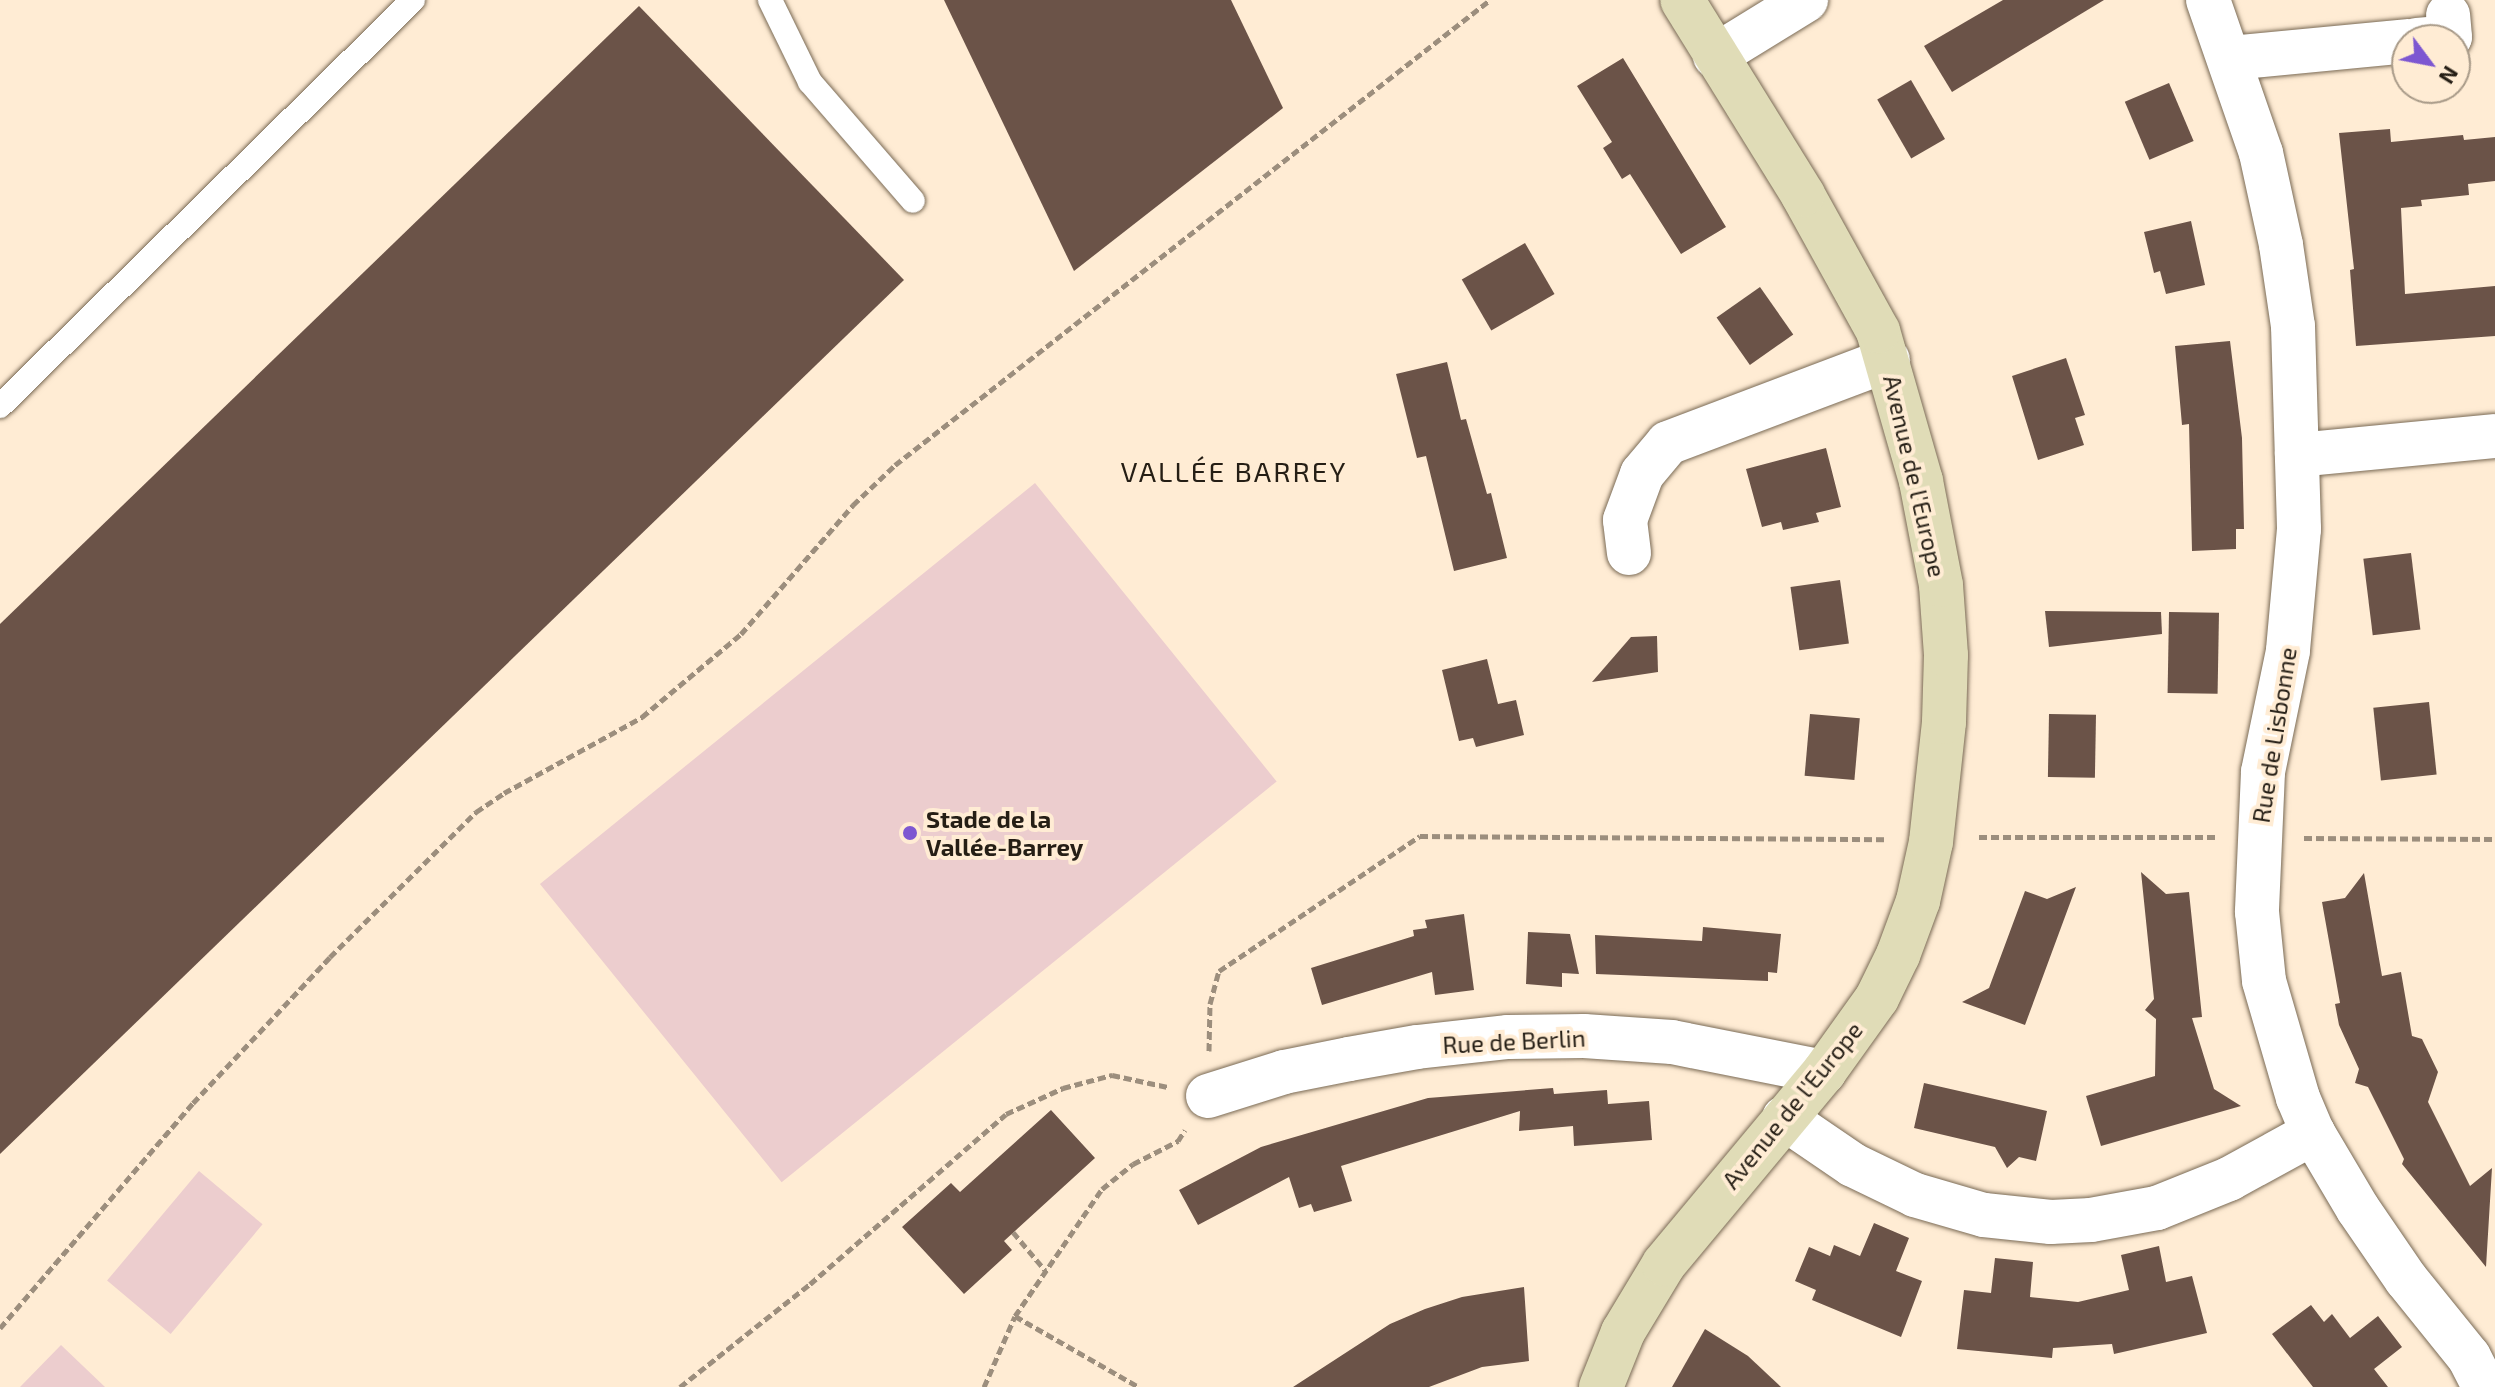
<!DOCTYPE html>
<meta charset="utf-8">
<style>
body{margin:0}
#map{position:relative;width:2495px;height:1387px;overflow:hidden;background:#ffecd4;font-family:"Exo 2",sans-serif}
div>[style]{position:absolute}
.green>*{inset:0;background:#eccdce;transform-origin:0 0}
.building>*{inset:0;background:#6b5348;transform-origin:0 0}
.path>*{height:5px;margin-top:-2.5px;transform-origin:0;background:repeating-linear-gradient(90deg,#9c8e7d 0 8px,transparent 0 12px)}
.roads{filter:drop-shadow(0 0 2px #7a6a55) drop-shadow(0 0 2px #7a6a55)}
.lane>*{height:24px;margin:-12px;padding:0 12px;transform-origin:12px;border-radius:12px;background:#fff}
.street>*{height:44px;margin:-22px;padding:0 22px;transform-origin:22px;border-radius:22px;background:#fff}
.secondary>*{height:44px;margin:-22px;padding:0 22px;transform-origin:22px;border-radius:22px;background:#e0dcb7}
.dots>*{width:22px;height:22px;translate:-50% -50%;box-sizing:border-box;border:4px solid #ffecd4;border-radius:50%}
span{translate:-50% -50%;white-space:nowrap;text-align:center;line-height:1.15;-webkit-text-stroke:8px #ffecd4;paint-order:stroke}
.street-label{font-size:24px;color:#251e15}
.poi-label{font-size:24px;color:#251e15;font-weight:700}
.left{translate:0 -50%;text-align:left}
.quarter-label{font-size:28px;color:#251e15;letter-spacing:2px}
.north{position:absolute;left:2391px;top:24px;width:80px;height:80px;box-sizing:border-box;background:#ffecd4;border:2px solid #a89a88;border-radius:50%;rotate:122deg;font-size:22px;font-weight:700;line-height:32px;text-align:center;color:#251e15}
.north::after{content:'';display:block;margin:auto;width:28px;height:36px;background:#7d57d1;clip-path:polygon(50% 0,100% 100%,50% 72%,0 100%)}
</style>
<div id="map">
<div class="green">
<i style="left:1035px;top:483px;width:384px;height:637px;rotate:51deg"></i>
<i style="left:199px;top:1171px;width:83px;height:143px;rotate:40deg"></i>
<i style="clip-path:polygon(61px 1345px,105px 1387px,20px 1387px)"></i>
</div>
<div class="building">
<i style="clip-path:polygon(944px 0,1231px 0,1283px 108px,1074px 271px)"></i>
<i style="clip-path:polygon(2003px 0,2104px 0,1952px 92px,1924px 46px)"></i>
<i style="clip-path:polygon(639px 6px,904px 280px,0 1154px,0 624px)"></i>
<i style="clip-path:polygon(1623px 58px,1726px 227px,1681px 254px,1630px 174px,1622px 179px,1603px 148px,1612px 142px,1577px 86px)"></i>
<i style="left:1911px;top:80px;width:68px;height:39px;rotate:60deg"></i>
<i style="left:2169px;top:83px;width:63px;height:48px;rotate:67deg"></i>
<i style="clip-path:polygon(2390px 129px,2391px 142px,2463px 135px,2464px 140px,2495px 137px,2495px 181px,2468px 184px,2469px 195px,2421px 200px,2422px 206px,2401px 208px,2405px 294px,2495px 286px,2495px 336px,2356px 346px,2350px 270px,2354px 269px,2339px 133px)"></i>
<i style="clip-path:polygon(2191px 221px,2205px 285px,2166px 294px,2160px 271px,2154px 273px,2144px 232px)"></i>
<i style="left:1525px;top:243px;width:59px;height:73px;rotate:60deg"></i>
<i style="left:1760px;top:287px;width:58px;height:53px;rotate:55deg"></i>
<i style="clip-path:polygon(2230px 341px,2242px 438px,2244px 529px,2236px 529px,2236px 549px,2192px 551px,2189px 424px,2182px 425px,2175px 346px)"></i>
<i style="clip-path:polygon(2066px 358px,2085px 415px,2075px 418px,2084px 445px,2038px 460px,2012px 376px)"></i>
<i style="clip-path:polygon(1447px 362px,1461px 420px,1466px 419px,1487px 494px,1491px 493px,1507px 558px,1454px 571px,1426px 456px,1417px 458px,1396px 374px)"></i>
<i style="clip-path:polygon(1826px 448px,1841px 507px,1816px 513px,1819px 522px,1783px 530px,1781px 522px,1762px 527px,1746px 469px)"></i>
<i style="left:2411px;top:553px;width:77px;height:48px;rotate:83deg"></i>
<i style="left:1840px;top:580px;width:64px;height:50px;rotate:82deg"></i>
<i style="clip-path:polygon(2045px 611px,2161px 612px,2162px 634px,2049px 647px)"></i>
<i style="left:2169px;top:612px;width:50px;height:81px;rotate:1deg"></i>
<i style="clip-path:polygon(1657px 636px,1658px 672px,1592px 682px,1631px 637px)"></i>
<i style="clip-path:polygon(1487px 659px,1498px 704px,1516px 700px,1524px 735px,1476px 747px,1473px 738px,1459px 741px,1442px 670px)"></i>
<i style="left:2429px;top:702px;width:73px;height:56px;rotate:84deg"></i>
<i style="left:1810px;top:714px;width:50px;height:62px;rotate:5deg"></i>
<i style="left:2049px;top:714px;width:47px;height:63px;rotate:1deg"></i>
<i style="clip-path:polygon(2141px 872px,2166px 894px,2189px 892px,2202px 1017px,2192px 1018px,2214px 1089px,2241px 1106px,2101px 1146px,2086px 1096px,2155px 1076px,2156px 1019px,2145px 1010px,2154px 999px)"></i>
<i style="clip-path:polygon(2364px 873px,2382px 976px,2401px 972px,2412px 1036px,2422px 1039px,2438px 1072px,2428px 1102px,2470px 1186px,2492px 1168px,2486px 1267px,2402px 1164px,2404px 1159px,2368px 1087px,2355px 1083px,2359px 1069px,2339px 1025px,2335px 1004px,2340px 1003px,2322px 902px,2345px 898px)"></i>
<i style="clip-path:polygon(2076px 887px,2025px 1025px,1962px 1002px,1989px 988px,2025px 891px,2047px 899px)"></i>
<i style="clip-path:polygon(1464px 914px,1474px 990px,1435px 995px,1432px 972px,1322px 1005px,1311px 968px,1414px 936px,1413px 930px,1427px 928px,1425px 920px)"></i>
<i style="clip-path:polygon(1703px 927px,1781px 934px,1777px 973px,1768px 972px,1768px 981px,1596px 974px,1595px 935px,1702px 941px)"></i>
<i style="clip-path:polygon(1528px 932px,1570px 934px,1579px 974px,1562px 973px,1562px 987px,1526px 984px)"></i>
<i style="clip-path:polygon(1924px 1083px,2047px 1111px,2036px 1161px,2019px 1157px,2007px 1168px,1995px 1147px,1914px 1128px)"></i>
<i style="clip-path:polygon(1553px 1088px,1554px 1094px,1607px 1090px,1608px 1104px,1649px 1101px,1652px 1140px,1574px 1146px,1573px 1126px,1519px 1131px,1520px 1111px,1341px 1166px,1352px 1201px,1314px 1212px,1311px 1204px,1299px 1208px,1289px 1177px,1198px 1225px,1179px 1190px,1261px 1147px,1428px 1098px)"></i>
<i style="clip-path:polygon(1051px 1110px,1095px 1158px,1004px 1241px,1012px 1250px,964px 1294px,902px 1227px,951px 1183px,960px 1192px)"></i>
<i style="clip-path:polygon(1874px 1223px,1909px 1238px,1896px 1271px,1922px 1281px,1901px 1337px,1812px 1300px,1816px 1290px,1795px 1281px,1809px 1247px,1830px 1256px,1834px 1245px,1860px 1256px)"></i>
<i style="clip-path:polygon(2159px 1246px,2166px 1282px,2192px 1276px,2207px 1333px,2114px 1354px,2112px 1344px,2053px 1348px,2052px 1358px,1957px 1349px,1964px 1290px,1991px 1293px,1995px 1258px,2033px 1262px,2030px 1297px,2078px 1302px,2129px 1290px,2121px 1255px)"></i>
<i style="clip-path:polygon(1524px 1287px,1529px 1361px,1482px 1367px,1429px 1387px,1293px 1387px,1390px 1324px,1425px 1309px,1462px 1297px)"></i>
<i style="clip-path:polygon(2311px 1305px,2324px 1322px,2332px 1314px,2350px 1338px,2378px 1316px,2402px 1347px,2374px 1369px,2388px 1387px,2313px 1387px,2272px 1334px)"></i>
<i style="clip-path:polygon(1705px 1329px,1748px 1356px,1781px 1387px,1672px 1387px)"></i>
</div>
<div class="path">
<i style="left:1979px;top:837px;width:239px"></i>
<i style="left:2304px;top:838px;width:191px;rotate:0.3deg"></i>
<i style="left:1209px;top:1051px;width:47px;rotate:-88.8deg"></i>
<i style="left:1210px;top:1004px;width:34px;rotate:-75deg"></i>
<i style="left:1219px;top:971px;width:242px;rotate:-33.9deg"></i>
<i style="left:1420px;top:836px;width:467px;rotate:0.4deg"></i>
<i style="left:1013px;top:1232px;width:50px;rotate:49.9deg"></i>
<i style="left:1015px;top:1316px;width:143px;rotate:29.8deg"></i>
<i style="left:0;top:1328px;width:296px;rotate:-49.4deg"></i>
<i style="left:193px;top:1103px;width:200px;rotate:-46.8deg"></i>
<i style="left:330px;top:957px;width:206px;rotate:-44.8deg"></i>
<i style="left:476px;top:812px;width:34px;rotate:-34deg"></i>
<i style="left:504px;top:793px;width:158px;rotate:-28.8deg"></i>
<i style="left:642px;top:717px;width:129px;rotate:-40deg"></i>
<i style="left:741px;top:634px;width:171px;rotate:-49deg"></i>
<i style="left:853px;top:505px;width:58px;rotate:-43.6deg"></i>
<i style="left:895px;top:465px;width:755px;rotate:-38.01deg"></i>
<i style="left:680px;top:1387px;width:166px;rotate:-38.4deg"></i>
<i style="left:810px;top:1284px;width:259px;rotate:-40.9deg"></i>
<i style="left:1006px;top:1114px;width:63px;rotate:-24.5deg"></i>
<i style="left:1063px;top:1088px;width:51px;rotate:-14.9deg"></i>
<i style="left:1112px;top:1075px;width:57px;rotate:12.1deg"></i>
<i style="left:984px;top:1387px;width:77px;rotate:-66.4deg"></i>
<i style="left:1015px;top:1316px;width:154px;rotate:-55.6deg"></i>
<i style="left:1102px;top:1189px;width:40px;rotate:-39deg"></i>
<i style="left:1133px;top:1164px;width:51px;rotate:-27.1deg"></i>
<i style="left:1178px;top:1141px;width:13px;rotate:-58deg"></i>
</div>
<div class="roads">
<div class="lane">
<i style="left:770px;top:0;width:91px;rotate:64deg"></i>
<i style="left:810px;top:82px;width:157px;rotate:49.1deg"></i>
<i style="left:0;top:406px;width:579px;rotate:-44.51deg"></i>
</div>
<div class="street">
<i style="left:2208px;top:0;width:162px;rotate:70.9deg"></i>
<i style="left:2261px;top:153px;width:94px;rotate:77.7deg"></i>
<i style="left:2281px;top:245px;width:82px;rotate:81.6deg"></i>
<i style="left:2293px;top:326px;width:203px;rotate:88.3deg"></i>
<i style="left:2299px;top:529px;width:122px;rotate:95.2deg"></i>
<i style="left:2288px;top:651px;width:124px;rotate:101.7deg"></i>
<i style="left:2263px;top:772px;width:140px;rotate:92.5deg"></i>
<i style="left:2257px;top:912px;width:69px;rotate:84.2deg"></i>
<i style="left:2264px;top:981px;width:122px;rotate:73.8deg"></i>
<i style="left:2298px;top:1098px;width:38px;rotate:67deg"></i>
<i style="left:2313px;top:1133px;width:88px;rotate:59.4deg"></i>
<i style="left:2358px;top:1209px;width:85px;rotate:55.6deg"></i>
<i style="left:2406px;top:1279px;width:100px;rotate:51.1deg"></i>
<i style="left:2469px;top:1357px;width:34px;rotate:63deg"></i>
<i style="left:2417px;top:40px;width:33px;rotate:-5deg"></i>
<i style="left:2450px;top:37px;width:22px;rotate:-95deg"></i>
<i style="left:1715px;top:56px;width:107px;rotate:-31.6deg"></i>
<i style="left:2231px;top:58px;width:177px;rotate:-5.5deg"></i>
<i style="left:2297px;top:455px;width:199px;rotate:-5.5deg"></i>
<i style="left:1629px;top:553px;width:33px;rotate:-97deg"></i>
<i style="left:1625px;top:520px;width:49px;rotate:-69.7deg"></i>
<i style="left:1642px;top:474px;width:40px;rotate:-50deg"></i>
<i style="left:1668px;top:443px;width:235px;rotate:-20.7deg"></i>
<i style="left:1208px;top:1096px;width:80px;rotate:-17.5deg"></i>
<i style="left:1284px;top:1072px;width:66px;rotate:-11.3deg"></i>
<i style="left:1349px;top:1059px;width:69px;rotate:-10deg"></i>
<i style="left:1417px;top:1047px;width:92px;rotate:-6.3deg"></i>
<i style="left:1508px;top:1037px;width:76px;rotate:-0.8deg"></i>
<i style="left:1584px;top:1036px;width:88px;rotate:3.9deg"></i>
<i style="left:1672px;top:1042px;width:155px;rotate:11.2deg"></i>
<i style="left:1784px;top:1118px;width:83px;rotate:34.3deg"></i>
<i style="left:1853px;top:1165px;width:69px;rotate:25.8deg"></i>
<i style="left:1915px;top:1195px;width:72px;rotate:16.2deg"></i>
<i style="left:1984px;top:1215px;width:67px;rotate:6deg"></i>
<i style="left:2051px;top:1222px;width:40px;rotate:-2.9deg"></i>
<i style="left:2091px;top:1220px;width:67px;rotate:-10.3deg"></i>
<i style="left:2157px;top:1208px;width:78px;rotate:-21.9deg"></i>
<i style="left:2229px;top:1179px;width:96px;rotate:-28.7deg"></i>
</div>
<div class="secondary">
<i style="left:1601px;top:1387px;width:59px;rotate:-68.2deg"></i>
<i style="left:1623px;top:1332px;width:79px;rotate:-58.9deg"></i>
<i style="left:1664px;top:1264px;width:250px;rotate:-50.2deg"></i>
<i style="left:1824px;top:1072px;width:91px;rotate:-54.4deg"></i>
<i style="left:1877px;top:998px;width:48px;rotate:-64deg"></i>
<i style="left:1898px;top:955px;width:58px;rotate:-69.7deg"></i>
<i style="left:1918px;top:901px;width:60px;rotate:-77.6deg"></i>
<i style="left:1931px;top:842px;width:121px;rotate:-83.8deg"></i>
<i style="left:1944px;top:722px;width:67px;rotate:-88.3deg"></i>
<i style="left:1946px;top:655px;width:70px;rotate:-94.1deg"></i>
<i style="left:1941px;top:585px;width:106px;rotate:-100.9deg"></i>
<i style="left:1921px;top:481px;width:156px;rotate:-106deg"></i>
<i style="left:1878px;top:331px;width:155px;rotate:-118.9deg"></i>
<i style="left:1803px;top:195px;width:229px;rotate:-121.8deg"></i>
</div>
</div>
<div class="dots">
<i style="left:910px;top:833px;background:#7d57d1"></i>
</div>
<div class="street-label">
<span style="left:1915px;top:476px;rotate:77deg">Avenue de l'Europe</span>
<span style="left:2274px;top:735px;rotate:-81deg">Rue de Lisbonne</span>
<span style="left:1514px;top:1041px;rotate:-3deg">Rue de Berlin</span>
<span style="left:1792px;top:1105px;rotate:-51deg">Avenue de l'Europe</span>
</div>
<div class="poi-label">
<span class="left" style="left:926px;top:833px">Stade de la<br>Vallée-Barrey</span>
</div>
<div class="quarter-label">
<span style="left:1234px;top:471px">VALLÉE BARREY</span>
</div>
<div class="north">N</div>
</div>
